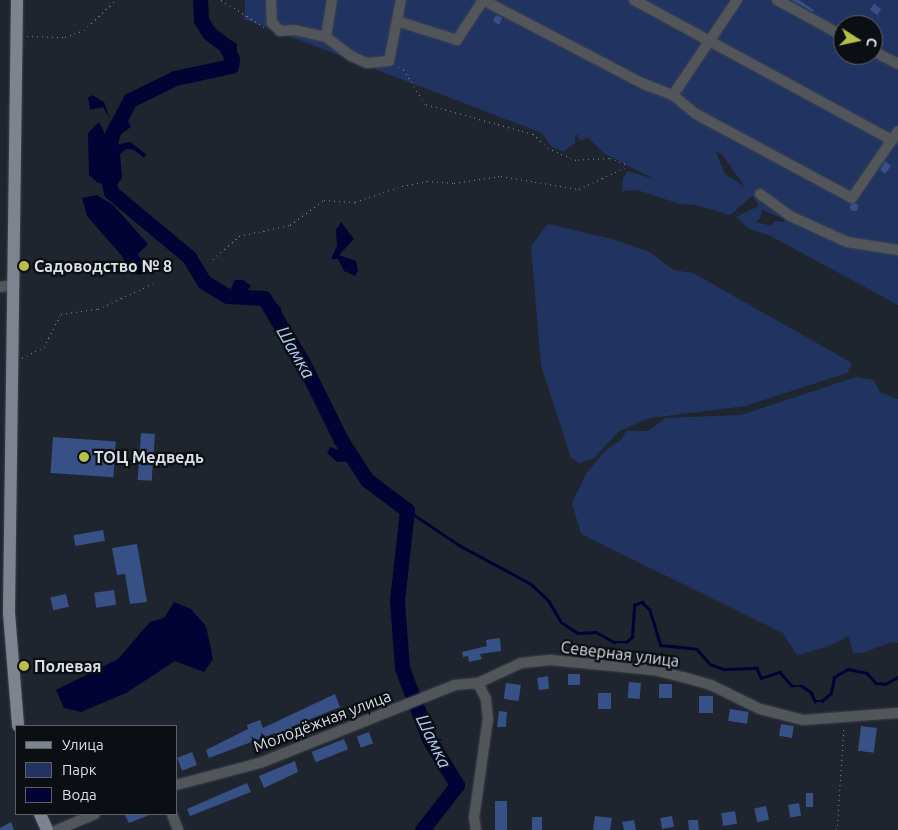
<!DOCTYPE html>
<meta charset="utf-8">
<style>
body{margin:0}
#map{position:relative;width:898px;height:830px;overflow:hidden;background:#1f252f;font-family:Ubuntu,sans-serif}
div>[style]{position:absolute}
.green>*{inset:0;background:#213461}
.water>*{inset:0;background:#000333}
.stream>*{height:2.5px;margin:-1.25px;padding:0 1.25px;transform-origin:1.25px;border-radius:1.25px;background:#000333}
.river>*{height:15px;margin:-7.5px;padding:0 7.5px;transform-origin:7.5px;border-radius:7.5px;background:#000333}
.building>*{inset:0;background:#375086;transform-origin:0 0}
.round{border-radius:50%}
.path>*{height:1px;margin-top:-0.5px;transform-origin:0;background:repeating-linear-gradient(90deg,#838890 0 1px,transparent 0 5px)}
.roads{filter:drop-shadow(0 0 1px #3d434c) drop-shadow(0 0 1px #3d434c)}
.minor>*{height:10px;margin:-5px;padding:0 5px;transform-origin:5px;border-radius:5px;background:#52555a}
.major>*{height:12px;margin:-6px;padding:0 6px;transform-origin:6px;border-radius:6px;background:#7e848f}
.dots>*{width:14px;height:14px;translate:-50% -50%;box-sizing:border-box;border:2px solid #0b0e13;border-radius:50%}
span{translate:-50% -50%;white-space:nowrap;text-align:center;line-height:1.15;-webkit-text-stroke:4.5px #0b0e13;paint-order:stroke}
.poi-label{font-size:16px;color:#dbdfe6;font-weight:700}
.left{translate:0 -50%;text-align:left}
.street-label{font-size:16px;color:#dbdfe6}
.water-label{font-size:18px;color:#b2cafb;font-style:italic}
.legend{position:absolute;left:15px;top:725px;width:162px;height:90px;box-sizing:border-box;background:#0b0e13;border:1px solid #5e6267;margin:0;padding:6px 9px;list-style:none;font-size:15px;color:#dbdfe6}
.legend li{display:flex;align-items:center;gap:10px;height:25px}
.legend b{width:25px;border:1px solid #5e6267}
.north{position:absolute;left:833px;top:15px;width:50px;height:50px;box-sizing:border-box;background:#0b0e13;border:1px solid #5e6267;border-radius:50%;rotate:100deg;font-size:14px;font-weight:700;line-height:20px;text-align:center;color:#dbdfe6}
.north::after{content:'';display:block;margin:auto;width:18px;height:22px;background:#b6c149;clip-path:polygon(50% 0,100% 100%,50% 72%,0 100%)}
</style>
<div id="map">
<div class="green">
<i style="clip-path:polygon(evenodd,245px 0,898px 0,898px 305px,769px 235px,749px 229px,736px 217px,759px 206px,752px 196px,730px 215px,696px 205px,680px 204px,637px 190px,622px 191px,623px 178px,628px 171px,656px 180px,605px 154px,587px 137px,582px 141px,577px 137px,579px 135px,575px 135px,575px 143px,564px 151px,552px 147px,542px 133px,244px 19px,245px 0,843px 25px,873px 25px,873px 55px,843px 55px,843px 25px,245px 0,716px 152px,722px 154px,745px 187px,725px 174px,716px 152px,245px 0,762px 210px,784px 219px,784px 222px,775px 221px,771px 226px,756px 222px,760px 218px,762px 210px)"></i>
<i style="clip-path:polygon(548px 224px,612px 239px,650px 252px,673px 270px,693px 273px,852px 363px,847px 373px,745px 406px,650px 418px,619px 431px,594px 458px,580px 463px,571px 458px,541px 365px,531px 246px)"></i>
<i style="clip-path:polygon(856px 377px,874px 380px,880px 392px,898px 399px,898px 643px,891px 642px,863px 653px,853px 653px,849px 636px,827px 647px,797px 655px,783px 633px,581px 534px,572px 503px,586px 474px,606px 450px,622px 439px,626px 431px,648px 431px,666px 418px,741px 415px)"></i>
</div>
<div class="water">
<i style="clip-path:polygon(209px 33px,217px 39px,233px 41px,237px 44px,237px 51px,230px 52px,223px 43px,216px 46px,208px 38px)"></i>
<i style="clip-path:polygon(92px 95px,104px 102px,110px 119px,103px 107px,90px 110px,88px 98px)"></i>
<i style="clip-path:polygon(118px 115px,126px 117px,131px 127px,118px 136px,114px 120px)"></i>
<i style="clip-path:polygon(99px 122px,111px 146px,130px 142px,146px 154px,144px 158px,134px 150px,126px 149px,120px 154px,122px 178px,117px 185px,98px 183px,89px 175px,88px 133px)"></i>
<i style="clip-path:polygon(97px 195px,113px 205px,148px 244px,138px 254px,145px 268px,140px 275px,131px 272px,122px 256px,87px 216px,82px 198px)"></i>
<i style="clip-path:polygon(341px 222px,354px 239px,339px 255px,356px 261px,358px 270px,355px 276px,344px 271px,338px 259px,331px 259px,337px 246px,336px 230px)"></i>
<i style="clip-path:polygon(235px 280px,243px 280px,251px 286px,247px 291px,229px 292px)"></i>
<i style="clip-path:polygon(270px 297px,281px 308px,282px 322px,278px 322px,268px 300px)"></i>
<i style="clip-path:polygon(330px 447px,342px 451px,348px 457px,356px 456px,357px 461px,337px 462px,327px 453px)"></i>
<i style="clip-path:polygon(174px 602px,191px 609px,206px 626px,213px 659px,204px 672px,175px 661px,126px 693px,81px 712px,64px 708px,56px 690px,118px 659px,150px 622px,164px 618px)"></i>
</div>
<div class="stream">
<i style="left:407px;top:510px;width:63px;rotate:33.9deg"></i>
<i style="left:459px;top:545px;width:82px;rotate:28.4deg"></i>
<i style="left:531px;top:584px;width:25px;rotate:43deg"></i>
<i style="left:549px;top:601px;width:24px;rotate:60deg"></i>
<i style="left:561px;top:622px;width:20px;rotate:33deg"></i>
<i style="left:578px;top:633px;width:18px;rotate:-3deg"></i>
<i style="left:596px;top:632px;width:21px;rotate:29deg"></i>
<i style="left:614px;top:642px;width:12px"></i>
<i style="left:626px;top:642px;width:8px;rotate:-40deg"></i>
<i style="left:632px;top:637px;width:32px;rotate:-86deg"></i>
<i style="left:634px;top:605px;width:9px;rotate:-21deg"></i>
<i style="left:642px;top:602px;width:11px;rotate:45deg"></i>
<i style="left:650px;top:610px;width:37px;rotate:73deg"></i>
<i style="left:661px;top:645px;width:36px;rotate:6deg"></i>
<i style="left:697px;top:649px;width:20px;rotate:49deg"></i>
<i style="left:710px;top:664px;width:15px;rotate:20deg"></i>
<i style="left:724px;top:669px;width:33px;rotate:-2deg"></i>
<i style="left:757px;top:668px;width:11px;rotate:68deg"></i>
<i style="left:761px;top:678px;width:20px;rotate:-18deg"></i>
<i style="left:780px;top:672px;width:18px;rotate:49deg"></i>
<i style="left:792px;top:686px;width:10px"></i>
<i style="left:802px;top:686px;width:11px;rotate:34deg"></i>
<i style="left:811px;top:692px;width:10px;rotate:66deg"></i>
<i style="left:815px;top:701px;width:7px"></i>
<i style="left:822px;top:701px;width:12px;rotate:-42deg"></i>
<i style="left:831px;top:693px;width:16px;rotate:-79deg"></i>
<i style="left:834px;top:677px;width:16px;rotate:-30deg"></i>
<i style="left:848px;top:669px;width:19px;rotate:12deg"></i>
<i style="left:867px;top:673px;width:13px;rotate:48deg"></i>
<i style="left:876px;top:683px;width:9px;rotate:6deg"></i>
<i style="left:885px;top:684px;width:15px;rotate:-28deg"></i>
</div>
<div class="river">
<i style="left:200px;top:0;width:20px;rotate:87deg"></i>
<i style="left:201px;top:20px;width:15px;rotate:58deg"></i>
<i style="left:209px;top:33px;width:21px;rotate:37deg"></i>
<i style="left:226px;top:46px;width:14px;rotate:65deg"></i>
<i style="left:232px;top:59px;width:7px;rotate:98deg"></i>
<i style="left:231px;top:66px;width:57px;rotate:167.9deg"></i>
<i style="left:175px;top:78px;width:50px;rotate:153.9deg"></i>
<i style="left:130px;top:100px;width:36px;rotate:118deg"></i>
<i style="left:113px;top:132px;width:31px;rotate:107deg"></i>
<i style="left:104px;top:162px;width:31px;rotate:77deg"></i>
<i style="left:111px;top:192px;width:102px;rotate:39.8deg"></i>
<i style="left:189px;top:257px;width:29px;rotate:59deg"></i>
<i style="left:204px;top:282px;width:27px;rotate:31deg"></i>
<i style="left:227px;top:296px;width:37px;rotate:3deg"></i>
<i style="left:264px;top:298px;width:74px;rotate:58.9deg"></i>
<i style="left:302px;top:361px;width:88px;rotate:63.7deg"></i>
<i style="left:341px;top:440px;width:48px;rotate:57deg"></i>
<i style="left:367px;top:480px;width:50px;rotate:36.9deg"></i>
<i style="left:407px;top:510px;width:92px;rotate:96.3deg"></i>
<i style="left:397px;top:601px;width:67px;rotate:85.7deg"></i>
<i style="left:402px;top:668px;width:76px;rotate:69.2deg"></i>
<i style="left:429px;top:739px;width:54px;rotate:58.7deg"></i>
<i style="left:457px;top:785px;width:57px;rotate:127.9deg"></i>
</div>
<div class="building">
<i style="clip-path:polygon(791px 0,799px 0,814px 10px,813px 12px)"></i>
<i style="left:874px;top:4px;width:9px;height:7px;rotate:36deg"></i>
<i style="clip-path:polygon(496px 15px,502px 18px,499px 25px,493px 21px)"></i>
<i style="clip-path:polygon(885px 161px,891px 166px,885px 174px,880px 170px)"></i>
<i class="round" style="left:850px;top:203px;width:8px;height:8px"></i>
<i style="left:141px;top:433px;width:14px;height:47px;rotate:4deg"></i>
<i style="left:53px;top:437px;width:63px;height:36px;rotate:4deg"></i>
<i style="left:103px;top:530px;width:11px;height:30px;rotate:80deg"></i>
<i style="clip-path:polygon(137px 544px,147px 602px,130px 604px,125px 574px,117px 575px,112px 548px)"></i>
<i style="left:114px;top:590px;width:15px;height:20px;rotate:82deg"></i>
<i style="left:66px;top:594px;width:13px;height:16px;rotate:77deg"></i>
<i style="clip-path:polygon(500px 638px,501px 651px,480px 654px,482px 659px,469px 662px,468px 656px,463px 657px,462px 652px,487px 646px,486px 640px)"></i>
<i style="left:568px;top:674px;width:12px;height:11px"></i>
<i style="clip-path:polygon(548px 676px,549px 689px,539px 690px,537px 678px)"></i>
<i style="left:629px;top:682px;width:12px;height:16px;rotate:5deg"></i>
<i style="left:506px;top:683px;width:15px;height:16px;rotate:8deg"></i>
<i style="left:659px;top:684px;width:13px;height:14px"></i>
<i style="left:598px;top:693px;width:13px;height:16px"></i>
<i style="clip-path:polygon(335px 694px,340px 707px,291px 727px,292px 730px,276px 736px,275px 733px,209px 758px,206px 750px,248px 729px,247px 725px,260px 720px,263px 728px)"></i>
<i style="left:699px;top:696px;width:14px;height:17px"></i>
<i style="left:730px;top:709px;width:19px;height:12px;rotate:9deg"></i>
<i style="clip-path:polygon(499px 711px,507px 712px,506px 727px,497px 727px)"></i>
<i style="left:781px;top:724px;width:13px;height:12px;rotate:9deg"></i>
<i style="left:861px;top:726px;width:16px;height:25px;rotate:7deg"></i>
<i style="left:369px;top:732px;width:12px;height:13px;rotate:70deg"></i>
<i style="left:344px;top:739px;width:11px;height:35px;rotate:68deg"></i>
<i style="left:192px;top:752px;width:14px;height:16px;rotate:69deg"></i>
<i style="clip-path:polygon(295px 761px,298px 772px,264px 788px,259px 776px)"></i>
<i style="clip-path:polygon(247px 783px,251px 792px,190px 816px,187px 809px)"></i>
<i style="left:806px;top:793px;width:7px;height:14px"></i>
<i style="left:495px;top:801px;width:12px;height:29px"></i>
<i style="left:799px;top:803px;width:13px;height:11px;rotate:81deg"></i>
<i style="left:766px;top:806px;width:14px;height:12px;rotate:78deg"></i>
<i style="left:735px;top:811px;width:13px;height:14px;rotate:81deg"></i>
<i style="clip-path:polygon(124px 814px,152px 814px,129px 823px)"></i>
<i style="clip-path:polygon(595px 816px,612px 818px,610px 830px,593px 830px)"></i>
<i style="left:672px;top:816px;width:11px;height:12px;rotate:80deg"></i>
<i style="left:532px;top:817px;width:10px;height:13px"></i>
<i style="clip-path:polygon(634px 820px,636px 830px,624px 830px,622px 822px)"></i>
<i style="clip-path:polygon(688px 820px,698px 820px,699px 830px,689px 830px)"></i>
<i style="clip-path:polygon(11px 822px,14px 830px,0 830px,0 828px)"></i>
</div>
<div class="path">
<i style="left:221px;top:0;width:51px;rotate:32.1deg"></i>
<i style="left:27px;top:36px;width:38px;rotate:2deg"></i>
<i style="left:65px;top:37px;width:20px;rotate:-20deg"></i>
<i style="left:84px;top:30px;width:44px;rotate:-43.2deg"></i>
<i style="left:213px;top:259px;width:35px;rotate:-41deg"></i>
<i style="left:239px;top:236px;width:52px;rotate:-12.2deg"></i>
<i style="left:290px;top:225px;width:42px;rotate:-36.3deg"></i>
<i style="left:324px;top:200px;width:31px;rotate:4deg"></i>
<i style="left:355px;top:202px;width:50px;rotate:-18.8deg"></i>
<i style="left:402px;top:186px;width:25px;rotate:-11deg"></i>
<i style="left:427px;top:181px;width:27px;rotate:4deg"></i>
<i style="left:454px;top:183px;width:48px;rotate:-8.5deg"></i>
<i style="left:501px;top:176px;width:79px;rotate:9.5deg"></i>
<i style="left:579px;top:189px;width:50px;rotate:-25deg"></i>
<i style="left:624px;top:168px;width:4px;rotate:-76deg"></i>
<i style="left:625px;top:164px;width:17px;rotate:-159deg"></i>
<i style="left:609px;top:158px;width:33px;rotate:177deg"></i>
<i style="left:576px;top:160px;width:30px;rotate:-157deg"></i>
<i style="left:548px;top:148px;width:21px;rotate:-137deg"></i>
<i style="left:533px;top:134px;width:112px;rotate:-164.5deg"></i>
<i style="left:425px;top:104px;width:40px;rotate:-122deg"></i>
<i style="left:404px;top:70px;width:9px;rotate:-153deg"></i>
<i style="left:22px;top:358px;width:25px;rotate:-27deg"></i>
<i style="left:44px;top:347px;width:37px;rotate:-63deg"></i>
<i style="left:61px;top:314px;width:37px;rotate:-8deg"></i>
<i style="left:98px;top:309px;width:62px;rotate:-24.9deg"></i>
<i style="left:837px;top:830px;width:102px;rotate:-86.1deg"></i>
</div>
<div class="roads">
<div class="minor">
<i style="left:271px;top:0;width:23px;rotate:88deg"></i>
<i style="left:272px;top:23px;width:11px;rotate:45deg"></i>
<i style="left:280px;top:31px;width:15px;rotate:-4deg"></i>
<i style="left:295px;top:30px;width:32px;rotate:13deg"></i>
<i style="left:326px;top:37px;width:31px;rotate:37deg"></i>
<i style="left:351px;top:56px;width:17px;rotate:24deg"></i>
<i style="left:367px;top:63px;width:22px;rotate:-5deg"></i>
<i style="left:389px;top:61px;width:62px;rotate:-78.9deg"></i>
<i style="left:483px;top:0;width:182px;rotate:27.6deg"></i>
<i style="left:644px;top:84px;width:31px;rotate:21deg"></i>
<i style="left:634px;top:0;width:294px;rotate:28.5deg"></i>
<i style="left:737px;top:0;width:115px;rotate:124deg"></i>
<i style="left:673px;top:95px;width:30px;rotate:40deg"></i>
<i style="left:696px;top:114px;width:177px;rotate:28.3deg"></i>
<i style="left:852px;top:198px;width:81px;rotate:-55.5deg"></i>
<i style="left:777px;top:0;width:75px;rotate:28.6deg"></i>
<i style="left:397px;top:21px;width:63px;rotate:17.6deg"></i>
<i style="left:457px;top:40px;width:48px;rotate:-57deg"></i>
<i style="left:326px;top:37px;width:37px;rotate:-81deg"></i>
<i style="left:873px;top:51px;width:28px;rotate:27deg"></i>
<i style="left:760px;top:194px;width:37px;rotate:36deg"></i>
<i style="left:790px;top:216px;width:63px;rotate:24.5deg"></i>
<i style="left:847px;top:242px;width:52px;rotate:8.9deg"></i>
<i style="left:0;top:287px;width:12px;rotate:-9deg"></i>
<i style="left:176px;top:785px;width:87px;rotate:-14.7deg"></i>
<i style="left:260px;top:763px;width:210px;rotate:-21.8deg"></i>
<i style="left:455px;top:685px;width:23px;rotate:-5deg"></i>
<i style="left:478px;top:683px;width:47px;rotate:-24.9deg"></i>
<i style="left:521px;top:663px;width:29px;rotate:-6deg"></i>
<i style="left:550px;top:660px;width:104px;rotate:5.5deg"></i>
<i style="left:654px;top:670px;width:30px;rotate:14deg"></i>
<i style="left:683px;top:677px;width:29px;rotate:16deg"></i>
<i style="left:711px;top:685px;width:55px;rotate:26.1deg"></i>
<i style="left:760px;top:709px;width:44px;rotate:14.3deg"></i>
<i style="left:803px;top:720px;width:95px;rotate:-4.2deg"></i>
<i style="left:172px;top:814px;width:17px;rotate:69deg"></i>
<i style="left:57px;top:830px;width:41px;rotate:-22.8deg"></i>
<i style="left:476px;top:830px;width:12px;rotate:-99deg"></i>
<i style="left:474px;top:818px;width:100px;rotate:-82deg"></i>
<i style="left:488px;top:719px;width:20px;rotate:-96deg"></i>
<i style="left:486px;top:699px;width:18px;rotate:-117deg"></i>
</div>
<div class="major">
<i style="left:17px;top:0;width:613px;rotate:90.75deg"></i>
<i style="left:9px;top:613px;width:113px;rotate:85.4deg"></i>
<i style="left:40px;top:814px;width:17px;rotate:66deg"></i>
</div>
</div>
<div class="dots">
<i style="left:24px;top:266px;background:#b6c149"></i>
<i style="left:84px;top:457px;background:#b6c149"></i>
<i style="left:24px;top:666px;background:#b6c149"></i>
</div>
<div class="poi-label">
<span class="left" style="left:34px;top:266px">Садоводство № 8</span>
<span class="left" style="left:94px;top:457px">ТОЦ Медведь</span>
<span class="left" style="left:34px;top:666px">Полевая</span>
</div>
<div class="street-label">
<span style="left:620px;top:654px;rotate:7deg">Северная улица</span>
<span style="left:322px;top:721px;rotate:-21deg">Молодёжная улица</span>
</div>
<div class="water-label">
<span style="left:296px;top:352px;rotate:60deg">Шамка</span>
<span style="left:434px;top:741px;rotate:64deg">Шамка</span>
</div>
<ul class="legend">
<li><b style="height:6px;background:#7e848f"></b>Улица</li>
<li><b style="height:14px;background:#213461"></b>Парк</li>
<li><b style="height:14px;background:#000333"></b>Вода</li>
</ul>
<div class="north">С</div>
</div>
